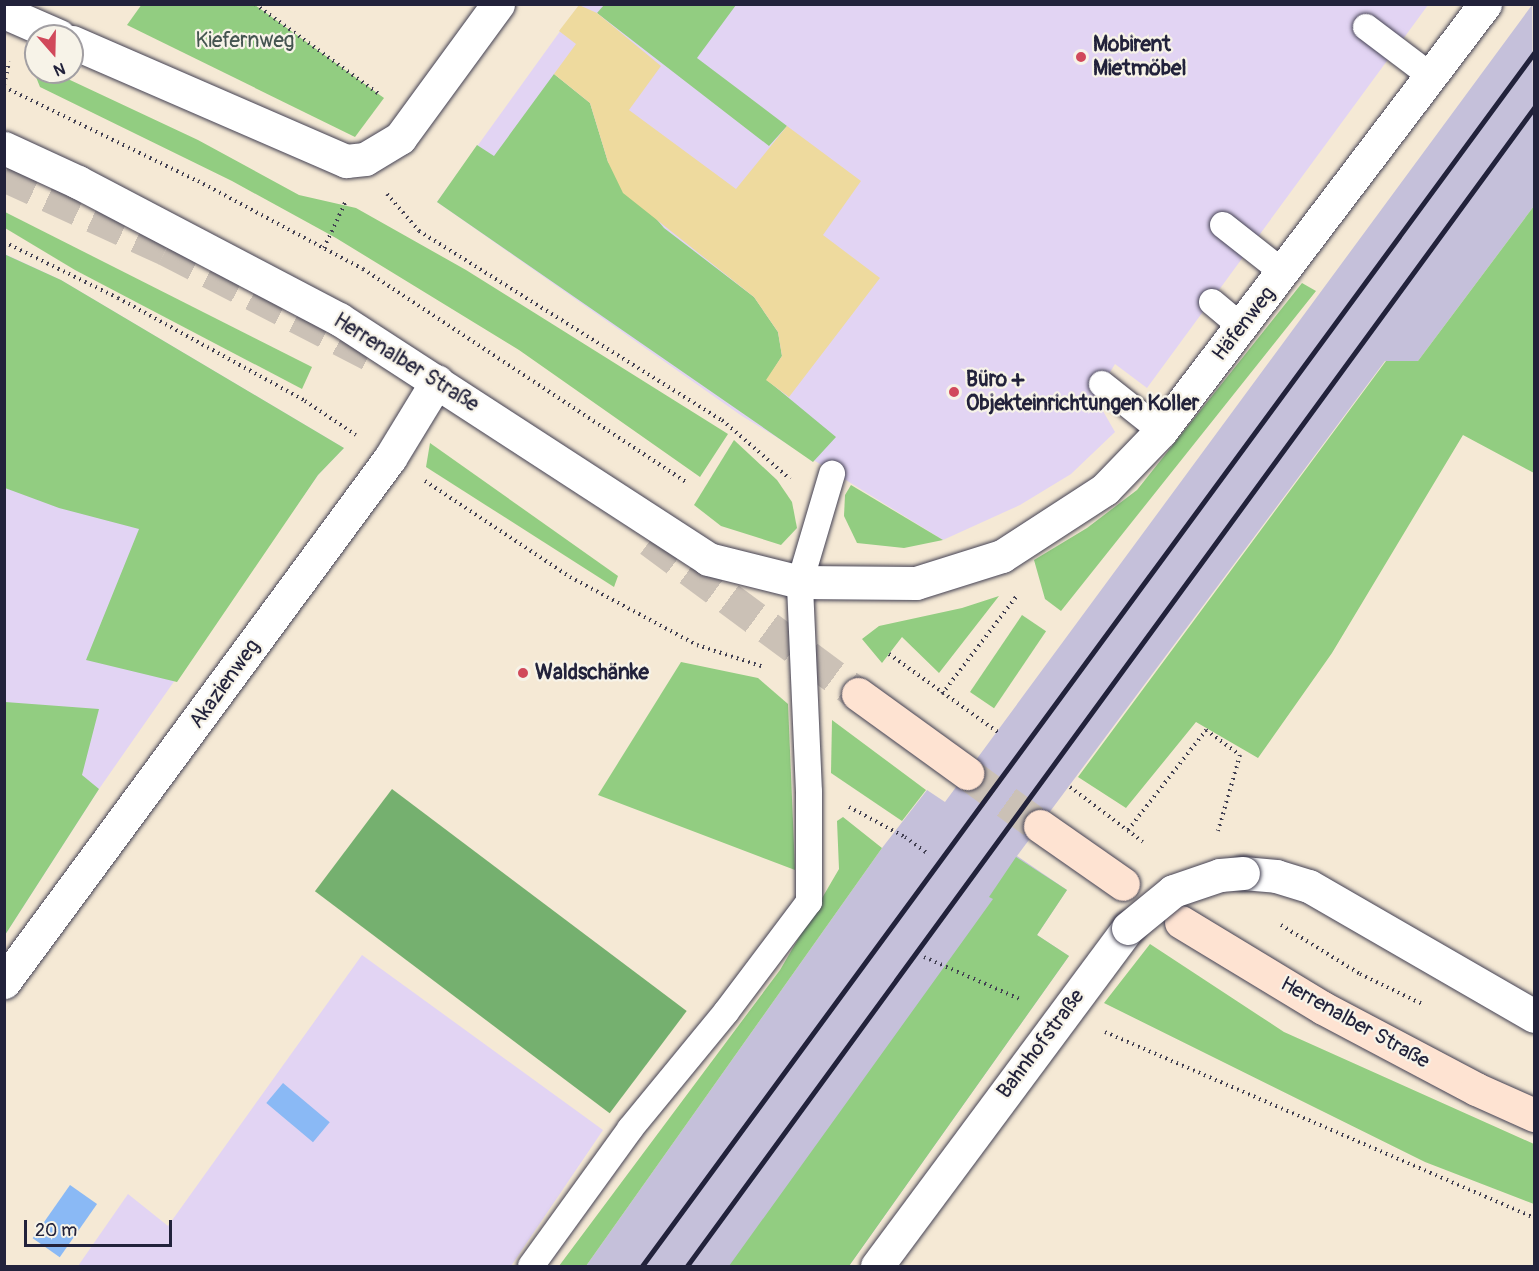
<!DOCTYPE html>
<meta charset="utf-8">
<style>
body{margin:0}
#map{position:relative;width:1539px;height:1271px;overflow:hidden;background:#f5e9d5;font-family:Pangolin,sans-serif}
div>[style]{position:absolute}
.built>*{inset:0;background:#e2d4f3}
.industrial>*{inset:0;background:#c5c0da}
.green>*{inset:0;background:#92cd81;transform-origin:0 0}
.forest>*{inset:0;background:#75b06f;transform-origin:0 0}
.sand>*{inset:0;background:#eeda9e}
.water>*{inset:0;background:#8ab9f5;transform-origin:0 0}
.secondary-tunnel>*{height:33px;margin-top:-16.5px;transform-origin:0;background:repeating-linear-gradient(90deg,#cbc1b6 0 33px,transparent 0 49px)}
.path>*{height:4px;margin-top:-2px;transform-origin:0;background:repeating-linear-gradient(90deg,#424052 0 1.5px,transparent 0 6px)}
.roads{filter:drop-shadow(0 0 2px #424052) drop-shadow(0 0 2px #424052)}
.service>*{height:26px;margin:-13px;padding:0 13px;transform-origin:13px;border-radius:13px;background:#fff}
.minor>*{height:33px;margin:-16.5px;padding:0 16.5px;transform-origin:16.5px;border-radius:16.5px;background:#fff}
.secondary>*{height:33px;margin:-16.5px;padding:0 16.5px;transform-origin:16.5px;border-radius:16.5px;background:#fee3d2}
.rail>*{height:4.5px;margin:-2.25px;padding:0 2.25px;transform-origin:2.25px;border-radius:2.25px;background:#22223b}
.bridges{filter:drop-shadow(0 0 2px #424052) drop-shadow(0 0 2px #424052)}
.minor-bridge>*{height:33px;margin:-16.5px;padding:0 16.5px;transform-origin:16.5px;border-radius:16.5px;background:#fff}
.dots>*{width:16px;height:16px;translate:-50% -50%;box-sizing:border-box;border:3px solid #f7f3e8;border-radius:50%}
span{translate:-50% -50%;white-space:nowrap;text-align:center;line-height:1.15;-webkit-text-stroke:4.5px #f7f3e8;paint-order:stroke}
.park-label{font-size:21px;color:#445550}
.poi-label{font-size:21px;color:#22223b;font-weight:700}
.left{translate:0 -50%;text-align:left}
.street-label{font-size:21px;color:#22223b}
.frame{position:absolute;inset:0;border:6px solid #22223b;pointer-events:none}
.north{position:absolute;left:24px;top:24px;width:60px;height:60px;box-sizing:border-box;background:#f7f3e8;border:2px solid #a29fa3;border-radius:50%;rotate:160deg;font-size:16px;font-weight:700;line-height:24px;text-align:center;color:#22223b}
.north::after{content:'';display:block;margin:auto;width:21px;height:27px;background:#d1495b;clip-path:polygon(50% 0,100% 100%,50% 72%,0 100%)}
.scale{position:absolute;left:24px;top:1220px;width:148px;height:27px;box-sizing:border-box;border:3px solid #22223b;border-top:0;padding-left:8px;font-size:18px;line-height:21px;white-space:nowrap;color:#22223b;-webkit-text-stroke:4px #f7f3e8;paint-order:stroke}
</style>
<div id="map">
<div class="built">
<i style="clip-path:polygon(579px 5px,1428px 5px,1147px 388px,1115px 364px,1095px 397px,1115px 432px,1071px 474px,1020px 505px,943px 540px,742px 416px,437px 202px)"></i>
<i style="clip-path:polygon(5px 254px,61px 280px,344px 448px,318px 475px,99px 789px,5px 935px)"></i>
<i style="clip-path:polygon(362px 955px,603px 1130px,511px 1266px,78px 1266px,128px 1194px,168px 1226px)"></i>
</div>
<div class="industrial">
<i style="clip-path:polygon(1532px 5px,1534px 206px,1418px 361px,1385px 361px,1017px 856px,1067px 890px,1037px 935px,1069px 956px,849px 1266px,586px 1266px,882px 848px,927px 790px,945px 802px)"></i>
</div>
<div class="green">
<i style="clip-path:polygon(142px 4px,255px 5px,384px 98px,355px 137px,127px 25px)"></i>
<i style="clip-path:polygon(604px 5px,736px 5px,697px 58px,787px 126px,769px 146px,597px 13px)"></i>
<i style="clip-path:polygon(43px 72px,53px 72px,198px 140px,299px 195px,356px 208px,466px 270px,728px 434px,700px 477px,519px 350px,336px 238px,232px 181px,40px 87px,36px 77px)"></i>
<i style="clip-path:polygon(554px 74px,590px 103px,608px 162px,664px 228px,754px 297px,778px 332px,782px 356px,767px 380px,836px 437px,813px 462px,437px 202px,477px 145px,494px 156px)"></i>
<i style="clip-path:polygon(1534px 206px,1534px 473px,1463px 435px,1332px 653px,1258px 758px,1196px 722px,1126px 808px,1078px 777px,1386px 361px,1418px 361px)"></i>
<i style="clip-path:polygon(5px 212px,312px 367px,302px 389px,75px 270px,5px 228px)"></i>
<i style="clip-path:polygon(4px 254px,61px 280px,344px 448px,318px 475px,177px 682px,86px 660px,139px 529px,59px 508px,5px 488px)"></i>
<i style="clip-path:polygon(1302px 283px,1316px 291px,1061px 611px,1045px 599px,1034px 560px,1087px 528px,1137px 490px)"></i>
<i style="clip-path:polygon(734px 440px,777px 480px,792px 502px,797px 528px,781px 545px,721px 526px,694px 505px)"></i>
<i style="clip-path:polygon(430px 443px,618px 576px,614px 587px,426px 467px)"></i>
<i style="clip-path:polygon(851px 485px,943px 540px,904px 548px,857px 543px,844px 516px,845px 495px)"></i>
<i style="clip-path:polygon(999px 596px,939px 673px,902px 637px,882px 663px,862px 639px,879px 626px,962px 608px)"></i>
<i style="left:1022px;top:615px;width:29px;height:93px;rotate:34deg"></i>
<i style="clip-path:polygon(681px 662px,758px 678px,788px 704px,795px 870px,598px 795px)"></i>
<i style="clip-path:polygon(5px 702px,99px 709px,82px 775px,99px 789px,5px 935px)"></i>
<i style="clip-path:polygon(832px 720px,926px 790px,902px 821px,831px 773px)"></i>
<i style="clip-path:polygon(843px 817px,882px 848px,586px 1266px,559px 1266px,780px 970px,839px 869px,837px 821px)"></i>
<i style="clip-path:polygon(1016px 857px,1067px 890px,1037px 935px,1069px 956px,849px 1266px,729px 1266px,993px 899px,989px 897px)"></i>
<i style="clip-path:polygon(1150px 944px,1284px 1032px,1534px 1144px,1534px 1204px,1425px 1162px,1104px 1003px)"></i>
</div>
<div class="forest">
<i style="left:392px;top:789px;width:369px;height:128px;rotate:37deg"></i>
</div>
<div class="sand">
<i style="clip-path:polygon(579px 5px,597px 13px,661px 66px,629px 110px,736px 189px,787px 126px,861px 181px,823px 235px,880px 278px,789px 397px,766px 380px,782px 356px,778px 332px,754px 297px,623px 193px,608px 162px,590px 103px,554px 74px,576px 44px,559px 31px)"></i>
</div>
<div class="water">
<i style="left:283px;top:1083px;width:61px;height:26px;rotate:40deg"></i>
<i style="left:70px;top:1185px;width:33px;height:65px;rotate:35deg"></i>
</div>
<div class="secondary-tunnel">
<i style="left:4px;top:175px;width:178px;rotate:24.6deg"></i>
<i style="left:166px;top:249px;width:235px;rotate:27.3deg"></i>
<i style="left:650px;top:540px;width:259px;rotate:36.5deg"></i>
<i style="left:967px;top:773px;width:90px;rotate:36deg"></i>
</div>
<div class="path">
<i style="left:255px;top:4px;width:153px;rotate:36deg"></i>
<i style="left:4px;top:85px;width:24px;rotate:-78deg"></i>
<i style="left:4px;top:87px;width:216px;rotate:25.9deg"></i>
<i style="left:198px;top:181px;width:187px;rotate:28.1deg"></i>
<i style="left:363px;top:269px;width:386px;rotate:33.4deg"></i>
<i style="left:387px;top:194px;width:49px;rotate:49.1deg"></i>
<i style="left:419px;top:231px;width:357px;rotate:32deg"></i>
<i style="left:722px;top:420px;width:90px;rotate:40.9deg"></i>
<i style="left:4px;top:242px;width:127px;rotate:26.2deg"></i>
<i style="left:118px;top:298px;width:213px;rotate:28.8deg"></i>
<i style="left:305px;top:401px;width:61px;rotate:33.7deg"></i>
<i style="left:324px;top:248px;width:50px;rotate:-65deg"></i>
<i style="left:425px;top:481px;width:174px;rotate:33.5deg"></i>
<i style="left:570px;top:577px;width:144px;rotate:28.2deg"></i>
<i style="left:697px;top:645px;width:71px;rotate:18.2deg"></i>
<i style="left:889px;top:654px;width:134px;rotate:35.6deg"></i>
<i style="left:942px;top:694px;width:122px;rotate:-52.7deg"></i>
<i style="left:1070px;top:787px;width:91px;rotate:37deg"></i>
<i style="left:849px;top:807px;width:64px;rotate:28.2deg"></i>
<i style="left:905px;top:837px;width:29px;rotate:36deg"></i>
<i style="left:1128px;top:830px;width:127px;rotate:-52deg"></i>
<i style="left:1206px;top:730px;width:42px;rotate:36.3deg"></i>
<i style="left:1240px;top:755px;width:79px;rotate:106.1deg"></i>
<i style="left:1281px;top:925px;width:93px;rotate:31.8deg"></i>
<i style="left:1360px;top:974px;width:71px;rotate:25.8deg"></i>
<i style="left:924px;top:957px;width:107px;rotate:23.7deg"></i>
<i style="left:1105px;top:1032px;width:468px;rotate:23.4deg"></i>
</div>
<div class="roads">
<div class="service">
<i style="left:1366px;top:27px;width:83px;rotate:37.1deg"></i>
<i style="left:1223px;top:225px;width:78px;rotate:38.2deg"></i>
<i style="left:1212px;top:302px;width:39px;rotate:40deg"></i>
<i style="left:1102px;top:384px;width:75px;rotate:38.5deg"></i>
<i style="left:531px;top:1266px;width:169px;rotate:-54.1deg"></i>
<i style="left:630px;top:1129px;width:151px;rotate:-50.6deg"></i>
<i style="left:726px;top:1012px;width:138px;rotate:-53deg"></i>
<i style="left:809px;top:902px;width:110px;rotate:-90deg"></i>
<i style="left:809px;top:792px;width:210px;rotate:-92.5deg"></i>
<i style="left:800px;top:582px;width:113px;rotate:-73.5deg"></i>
</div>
<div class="minor">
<i style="left:4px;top:12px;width:60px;rotate:23.6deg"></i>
<i style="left:72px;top:42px;width:299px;rotate:23.5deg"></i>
<i style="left:346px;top:161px;width:19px;rotate:-6deg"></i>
<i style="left:365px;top:159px;width:41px;rotate:-31deg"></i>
<i style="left:400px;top:138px;width:166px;rotate:-53.8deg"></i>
<i style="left:4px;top:148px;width:81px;rotate:24.7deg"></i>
<i style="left:78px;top:182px;width:295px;rotate:27.7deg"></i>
<i style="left:339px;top:319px;width:440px;rotate:33deg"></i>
<i style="left:708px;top:559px;width:95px;rotate:14deg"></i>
<i style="left:800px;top:582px;width:116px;rotate:0.5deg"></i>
<i style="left:916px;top:583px;width:90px;rotate:-17.4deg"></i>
<i style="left:1002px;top:556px;width:123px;rotate:-33deg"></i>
<i style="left:1105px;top:489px;width:81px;rotate:-46deg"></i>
<i style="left:1161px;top:431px;width:536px;rotate:-52.81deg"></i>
<i style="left:1243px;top:873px;width:33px;rotate:5deg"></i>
<i style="left:1276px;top:876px;width:34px;rotate:17deg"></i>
<i style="left:1309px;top:886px;width:260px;rotate:30deg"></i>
<i style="left:4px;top:982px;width:651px;rotate:-53.62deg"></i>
<i style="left:390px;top:458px;width:90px;rotate:-58.6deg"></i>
<i style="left:877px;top:1266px;width:421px;rotate:-53.4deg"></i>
</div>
<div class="secondary">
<i style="left:858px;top:694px;width:135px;rotate:35.9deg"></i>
<i style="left:1040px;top:826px;width:101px;rotate:34.9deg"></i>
<i style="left:1181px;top:922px;width:166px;rotate:31.2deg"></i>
<i style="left:1323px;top:1008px;width:173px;rotate:27.9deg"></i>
<i style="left:1476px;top:1089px;width:64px;rotate:24.1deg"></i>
</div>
</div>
<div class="rail">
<i style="left:642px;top:1266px;width:1506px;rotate:-53.67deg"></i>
<i style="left:687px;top:1266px;width:1435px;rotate:-53.82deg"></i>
</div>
<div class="bridges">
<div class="minor-bridge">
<i style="left:1128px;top:928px;width:58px;rotate:-39.4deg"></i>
<i style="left:1173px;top:891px;width:50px;rotate:-18.8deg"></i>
<i style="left:1220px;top:875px;width:23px;rotate:-5deg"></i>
</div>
</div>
<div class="dots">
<i style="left:1081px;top:57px;background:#d1495b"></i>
<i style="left:954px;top:392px;background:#d1495b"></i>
<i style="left:523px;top:673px;background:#d1495b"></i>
</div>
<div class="park-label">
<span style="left:245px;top:41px">Kiefernweg</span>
</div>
<div class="poi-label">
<span class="left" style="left:1093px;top:57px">Mobirent<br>Mietmöbel</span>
<span class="left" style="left:966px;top:392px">Büro +<br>Objekteinrichtungen Koller</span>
<span class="left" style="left:535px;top:673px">Waldschänke</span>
</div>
<div class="street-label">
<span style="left:1244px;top:324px;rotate:-52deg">Häfenweg</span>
<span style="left:406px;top:363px;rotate:32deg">Herrenalber Straße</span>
<span style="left:225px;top:684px;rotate:-54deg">Akazienweg</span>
<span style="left:1355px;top:1023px;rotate:29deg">Herrenalber Straße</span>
<span style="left:1041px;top:1044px;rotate:-53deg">Bahnhofstraße</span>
</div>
<div class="frame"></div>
<div class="north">N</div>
<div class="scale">20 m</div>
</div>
